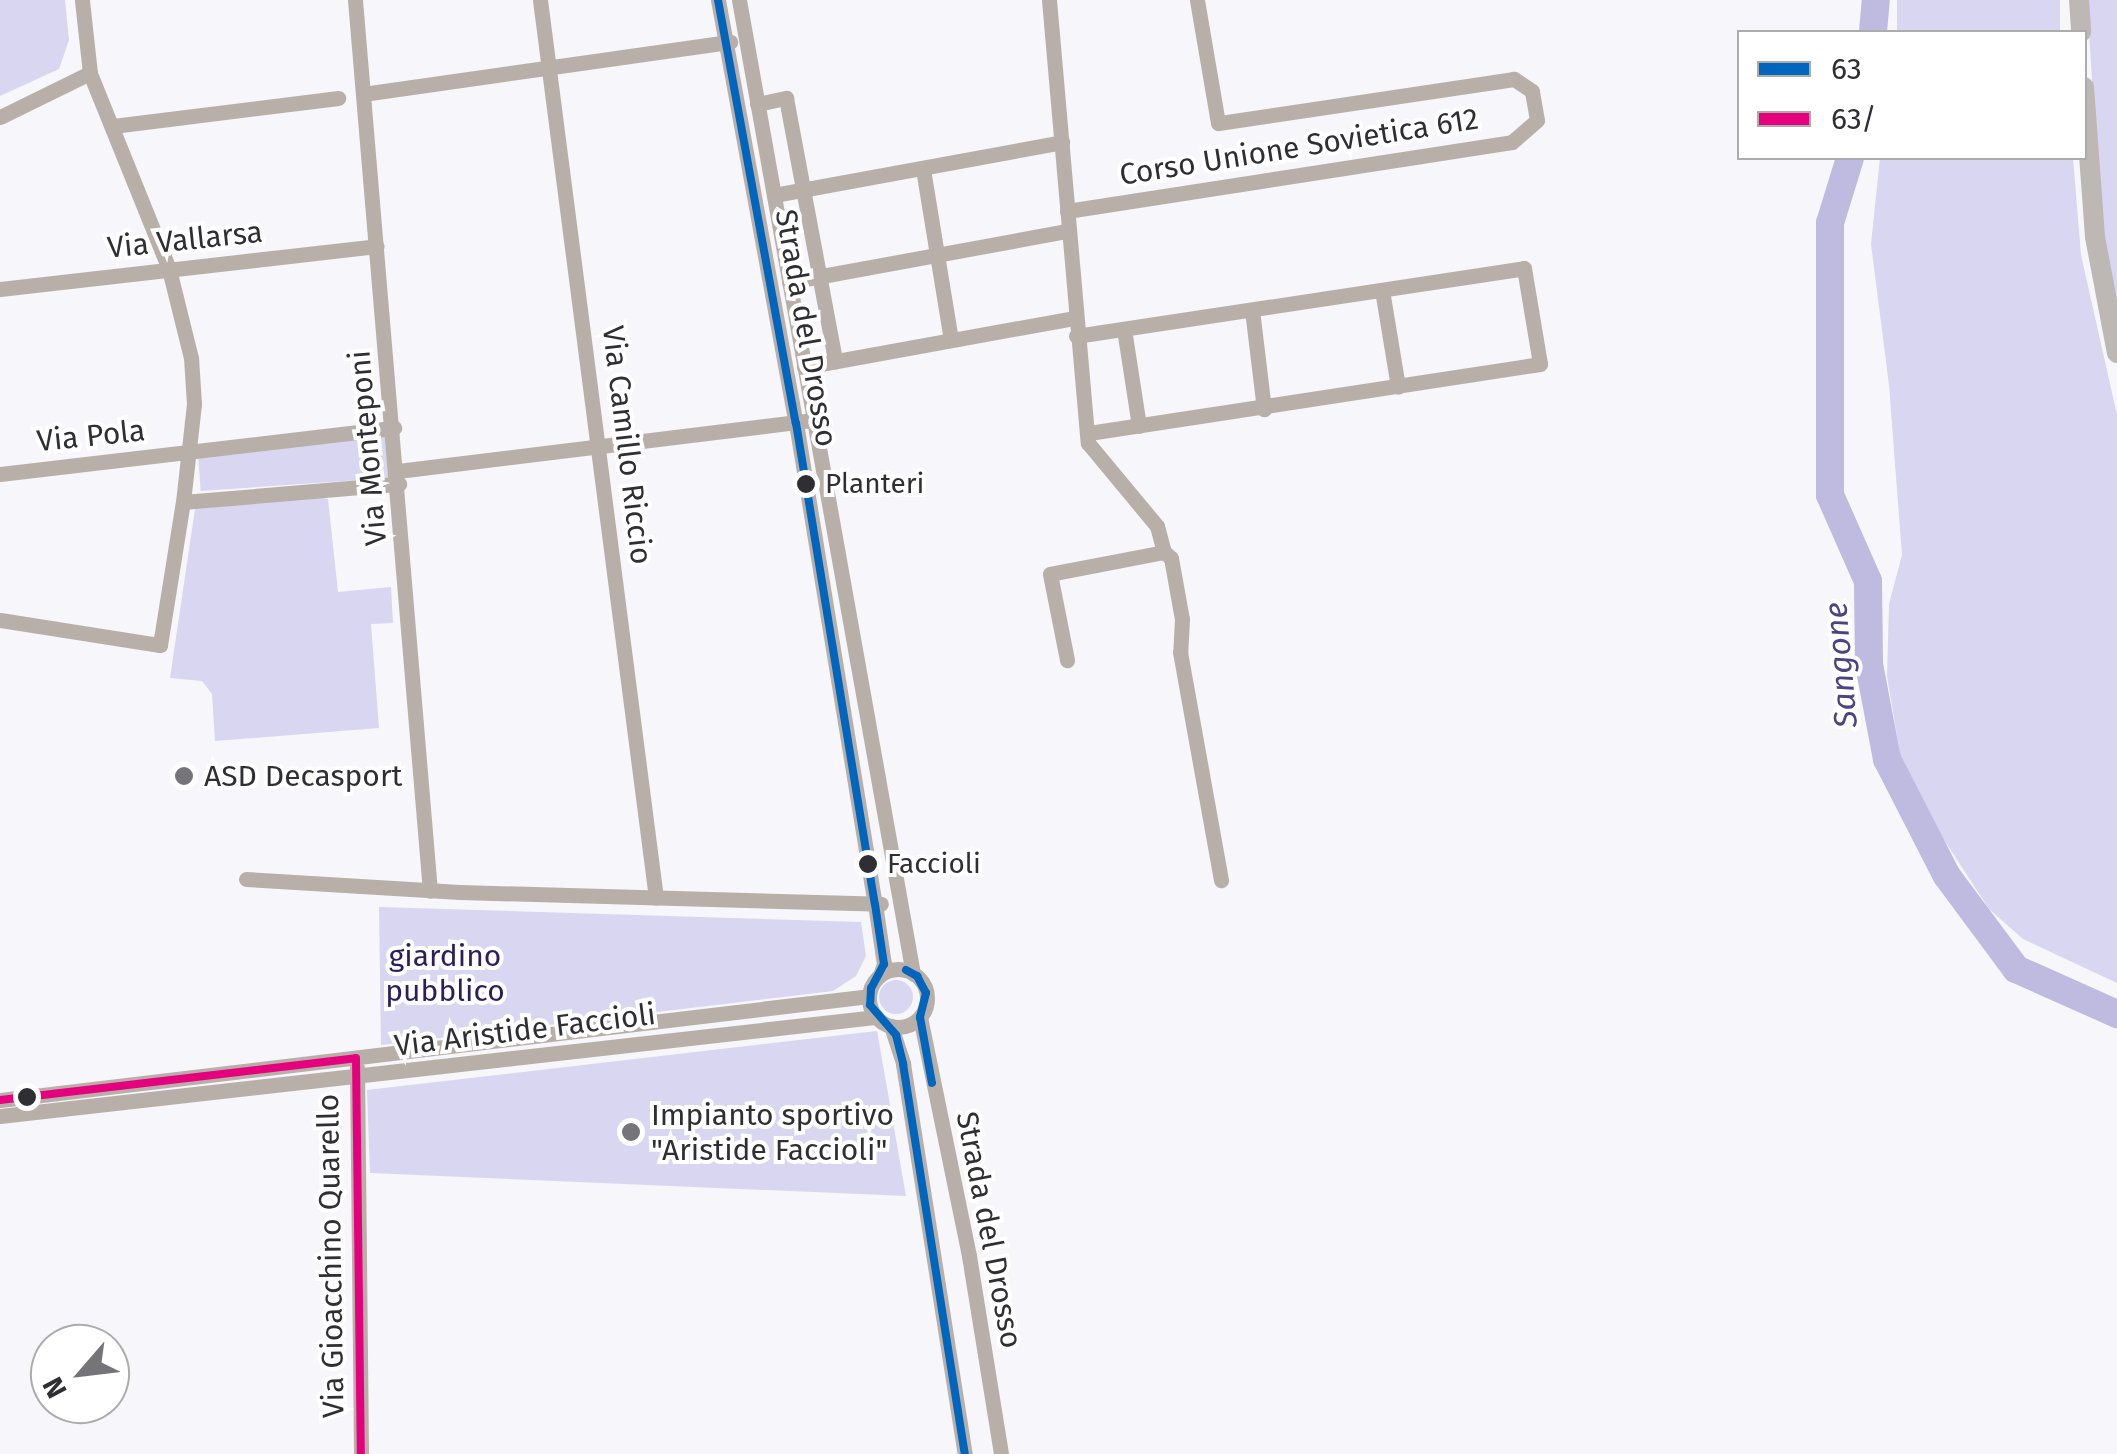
<!DOCTYPE html>
<style>
body{margin:0}
#map{position:relative;width:2117px;height:1454px;overflow:hidden;background:#f6f6fb;font-family:"Fira Sans",sans-serif}
div>[style]{position:absolute}
.green>*{inset:0;background:#d8d6f0;transform-origin:0 0}
.round{border-radius:50%}
.river>*{height:28px;margin:-14px;padding:0 14px;transform-origin:14px;border-radius:14px;background:#bebae0}
.minor>*{height:15px;margin:-7.5px;padding:0 7.5px;transform-origin:7.5px;border-radius:7.5px;background:#b9afa9}
.minor>.ring{margin:-7.5px;padding:0;box-sizing:content-box;background:none;border:15px solid #b9afa9;border-radius:50%}
.highway>*{height:20px;margin:-10px;padding:0 10px;transform-origin:10px;border-radius:10px;background:#beb8b5}
.bus-1>*{height:8px;margin:-4px;padding:0 4px;transform-origin:4px;border-radius:4px;background:#0065bd}
.bus-2>*{height:8px;margin:-4px;padding:0 4px;transform-origin:4px;border-radius:4px;background:#e5007d}
.dots>*{width:28px;height:28px;translate:-50% -50%;box-sizing:border-box;border:5px solid #fff;border-radius:50%}
span{translate:-50% -50%;white-space:nowrap;text-align:center;line-height:1.15;-webkit-text-stroke:8px #fff;paint-order:stroke}
.bus-label{font-size:28px;color:#2f2f33}
.left{translate:0 -50%;text-align:left}
.street-label{font-size:30px;color:#2f2f33}
.poi-label{font-size:30px;color:#2f2f33}
.park-label{font-size:30px;color:#2c1e5b}
.water-label{font-size:32px;color:#4d4283;font-style:italic}
.legend{position:absolute;left:1737px;top:30px;width:350px;height:130px;box-sizing:border-box;background:#fff;border:2px solid #acacad;margin:0;padding:12px 18px;list-style:none;font-size:30px;color:#2f2f33}
.legend li{display:flex;align-items:center;gap:20px;height:50px}
.legend b{width:50px;border:2px solid #acacad}
.north{position:absolute;left:30px;top:1324px;width:100px;height:100px;box-sizing:border-box;background:#fff;border:2px solid #acacad;border-radius:50%;rotate:242deg;font-size:28px;font-weight:700;line-height:40px;text-align:center;color:#2f2f33}
.north::after{content:'';display:block;margin:auto;width:35px;height:45px;background:#757579;clip-path:polygon(50% 0,100% 100%,50% 72%,0 100%)}
</style>
<div id="map">
<div class="green">
<i style="clip-path:polygon(0 0,65px 0,69px 40px,59px 69px,0 96px)"></i>
<i style="left:1897px;top:0;width:163px;height:32px"></i>
<i style="clip-path:polygon(2087px 0,2117px 0,2117px 312px,2100px 209px)"></i>
<i style="clip-path:polygon(1880px 158px,2073px 158px,2081px 255px,2117px 415px,2117px 983px,2023px 939px,1989px 909px,1941px 835px,1900px 754px,1887px 676px,1889px 604px,1902px 555px,1889px 385px,1871px 244px)"></i>
<i style="left:385px;top:432px;width:46px;height:188px;rotate:86deg"></i>
<i style="clip-path:polygon(317px 497px,328px 499px,338px 592px,391px 587px,393px 623px,371px 624px,379px 728px,215px 741px,212px 694px,202px 681px,170px 678px,195px 509px)"></i>
<i style="clip-path:polygon(379px 907px,861px 922px,866px 956px,856px 976px,833px 991px,381px 1045px)"></i>
<i class="round" style="left:879px;top:980px;width:34px;height:34px"></i>
<i style="clip-path:polygon(877px 1031px,906px 1196px,370px 1173px,367px 1090px)"></i>
</div>
<div class="river">
<i style="left:1873px;top:32px;width:32px;rotate:-85deg"></i>
<i style="left:1850px;top:158px;width:68px;rotate:107.1deg"></i>
<i style="left:1830px;top:223px;width:272px;rotate:90deg"></i>
<i style="left:1830px;top:495px;width:94px;rotate:66.2deg"></i>
<i style="left:1868px;top:581px;width:83px;rotate:89.3deg"></i>
<i style="left:1869px;top:664px;width:97px;rotate:79.3deg"></i>
<i style="left:1887px;top:759px;width:131px;rotate:62.9deg"></i>
<i style="left:1947px;top:876px;width:116px;rotate:53.4deg"></i>
<i style="left:2016px;top:969px;width:111px;rotate:24deg"></i>
</div>
<div class="minor">
<i style="left:355px;top:0;width:894px;rotate:85.19deg"></i>
<i style="left:540px;top:0;width:905px;rotate:82.64deg"></i>
<i style="left:718px;top:0;width:430px;rotate:79.6deg"></i>
<i style="left:796px;top:423px;width:487px;rotate:80.7deg"></i>
<i style="left:875px;top:904px;width:61px;rotate:81.5deg"></i>
<i style="left:884px;top:964px;width:12px;rotate:110deg"></i>
<i style="left:739px;top:0;width:989px;rotate:79.87deg"></i>
<i style="left:1049px;top:0;width:445px;rotate:85deg"></i>
<i style="left:1088px;top:443px;width:108px;rotate:50.3deg"></i>
<i style="left:1157px;top:526px;width:27px;rotate:75deg"></i>
<i style="left:1164px;top:552px;width:116px;rotate:169.1deg"></i>
<i style="left:1050px;top:574px;width:88px;rotate:78.8deg"></i>
<i style="left:363px;top:94px;width:371px;rotate:-8.1deg"></i>
<i style="left:757px;top:104px;width:30px;rotate:-12deg"></i>
<i style="left:786px;top:98px;width:268px;rotate:79.4deg"></i>
<i style="left:0;top:117px;width:100px;rotate:-26.1deg"></i>
<i style="left:113px;top:126px;width:227px;rotate:-7.1deg"></i>
<i style="left:923px;top:169px;width:173px;rotate:80.7deg"></i>
<i style="left:774px;top:195px;width:293px;rotate:-10.4deg"></i>
<i style="left:1067px;top:211px;width:450px;rotate:-8.8deg"></i>
<i style="left:1512px;top:142px;width:33px;rotate:-41deg"></i>
<i style="left:1537px;top:120px;width:29px;rotate:-100deg"></i>
<i style="left:1532px;top:91px;width:22px;rotate:-146deg"></i>
<i style="left:1514px;top:79px;width:299px;rotate:171.5deg"></i>
<i style="left:1218px;top:123px;width:125px;rotate:-99.7deg"></i>
<i style="left:789px;top:282px;width:284px;rotate:-10.4deg"></i>
<i style="left:0;top:289px;width:379px;rotate:-6.5deg"></i>
<i style="left:1382px;top:290px;width:98px;rotate:80.6deg"></i>
<i style="left:1252px;top:310px;width:100px;rotate:83.1deg"></i>
<i style="left:1124px;top:329px;width:98px;rotate:81.2deg"></i>
<i style="left:1076px;top:336px;width:453px;rotate:-8.6deg"></i>
<i style="left:1524px;top:268px;width:97px;rotate:80.5deg"></i>
<i style="left:1540px;top:364px;width:458px;rotate:171.3deg"></i>
<i style="left:804px;top:367px;width:274px;rotate:-10.3deg"></i>
<i style="left:398px;top:471px;width:411px;rotate:-7deg"></i>
<i style="left:0;top:474px;width:397px;rotate:-6.7deg"></i>
<i style="left:183px;top:502px;width:217px;rotate:-4.8deg"></i>
<i style="left:1164px;top:552px;width:9px;rotate:41deg"></i>
<i style="left:1171px;top:558px;width:62px;rotate:79.8deg"></i>
<i style="left:1182px;top:619px;width:33px;rotate:93deg"></i>
<i style="left:1180px;top:652px;width:232px;rotate:79.8deg"></i>
<i style="left:0;top:620px;width:162px;rotate:8.9deg"></i>
<i style="left:160px;top:645px;width:145px;rotate:-80.9deg"></i>
<i style="left:183px;top:502px;width:99px;rotate:-83.6deg"></i>
<i style="left:194px;top:404px;width:46px;rotate:-93.7deg"></i>
<i style="left:191px;top:358px;width:92px;rotate:-103.9deg"></i>
<i style="left:169px;top:269px;width:211px;rotate:-112deg"></i>
<i style="left:90px;top:73px;width:73px;rotate:-96.3deg"></i>
<i style="left:246px;top:879px;width:214px;rotate:3.5deg"></i>
<i style="left:460px;top:892px;width:421px;rotate:1.6deg"></i>
<i class="ring" style="left:869px;top:969px;width:43px;height:43px"></i>
<i style="left:920px;top:1017px;width:244px;rotate:78.4deg"></i>
<i style="left:969px;top:1256px;width:201px;rotate:80.8deg"></i>
<i style="left:891px;top:1026px;width:40px;rotate:72deg"></i>
<i style="left:903px;top:1064px;width:395px;rotate:81deg"></i>
<i style="left:357px;top:1068px;width:386px;rotate:89.4deg"></i>
<i style="left:0;top:1100px;width:875px;rotate:-6.82deg"></i>
<i style="left:0;top:1116px;width:882px;rotate:-6.45deg"></i>
</div>
<div class="highway">
<i style="left:2079px;top:0;width:32px;rotate:86deg"></i>
<i style="left:2084px;top:87px;width:150px;rotate:85.8deg"></i>
<i style="left:2095px;top:237px;width:118px;rotate:79.3deg"></i>
</div>
<div class="bus-1">
<i style="left:718px;top:0;width:430px;rotate:79.6deg"></i>
<i style="left:796px;top:423px;width:487px;rotate:80.7deg"></i>
<i style="left:875px;top:904px;width:61px;rotate:81.5deg"></i>
<i style="left:884px;top:964px;width:27px;rotate:118deg"></i>
<i style="left:871px;top:988px;width:17px;rotate:93deg"></i>
<i style="left:870px;top:1005px;width:40px;rotate:49deg"></i>
<i style="left:896px;top:1035px;width:30px;rotate:76deg"></i>
<i style="left:903px;top:1064px;width:395px;rotate:81deg"></i>
<i style="left:906px;top:970px;width:13px;rotate:29deg"></i>
<i style="left:917px;top:976px;width:19px;rotate:62deg"></i>
<i style="left:926px;top:993px;width:25px;rotate:104deg"></i>
<i style="left:920px;top:1017px;width:67px;rotate:79.7deg"></i>
</div>
<div class="bus-2">
<i style="left:0;top:1100px;width:358px;rotate:-6.7deg"></i>
<i style="left:356px;top:1058px;width:396px;rotate:89.3deg"></i>
</div>
<div class="dots">
<i style="left:806px;top:484px;background:#2f2f33"></i>
<i style="left:184px;top:776px;background:#757579"></i>
<i style="left:868px;top:864px;background:#2f2f33"></i>
<i style="left:27px;top:1097px;background:#2f2f33"></i>
<i style="left:631px;top:1132px;background:#757579"></i>
</div>
<div class="bus-label">
<span class="left" style="left:825px;top:484px">Planteri</span>
<span class="left" style="left:887px;top:864px">Faccioli</span>
</div>
<div class="street-label">
<span style="left:1299px;top:147px;rotate:-9deg">Corso Unione Sovietica 612</span>
<span style="left:185px;top:240px;rotate:-6deg">Via Vallarsa</span>
<span style="left:806px;top:328px;rotate:80deg">Strada del Drosso</span>
<span style="left:91px;top:436px;rotate:-6deg">Via Pola</span>
<span style="left:627px;top:445px;rotate:83deg">Via Camillo Riccio</span>
<span style="left:368px;top:448px;rotate:-95deg">Via Monteponi</span>
<span style="left:525px;top:1030px;rotate:-7deg">Via Aristide Faccioli</span>
<span style="left:989px;top:1230px;rotate:79deg">Strada del Drosso</span>
<span style="left:331px;top:1256px;rotate:-91deg">Via Gioacchino Quarello</span>
</div>
<div class="poi-label">
<span class="left" style="left:204px;top:776px">ASD Decasport</span>
<span class="left" style="left:651px;top:1132px">Impianto sportivo<br>"Aristide Faccioli"</span>
</div>
<div class="park-label">
<span style="left:445px;top:973px">giardino<br>pubblico</span>
</div>
<div class="water-label">
<span style="left:1841px;top:665px;rotate:-95deg">Sangone</span>
</div>
<ul class="legend">
<li><b style="height:12px;background:#0065bd"></b>63</li>
<li><b style="height:12px;background:#e5007d"></b>63/</li>
</ul>
<div class="north">N</div>
</div>
